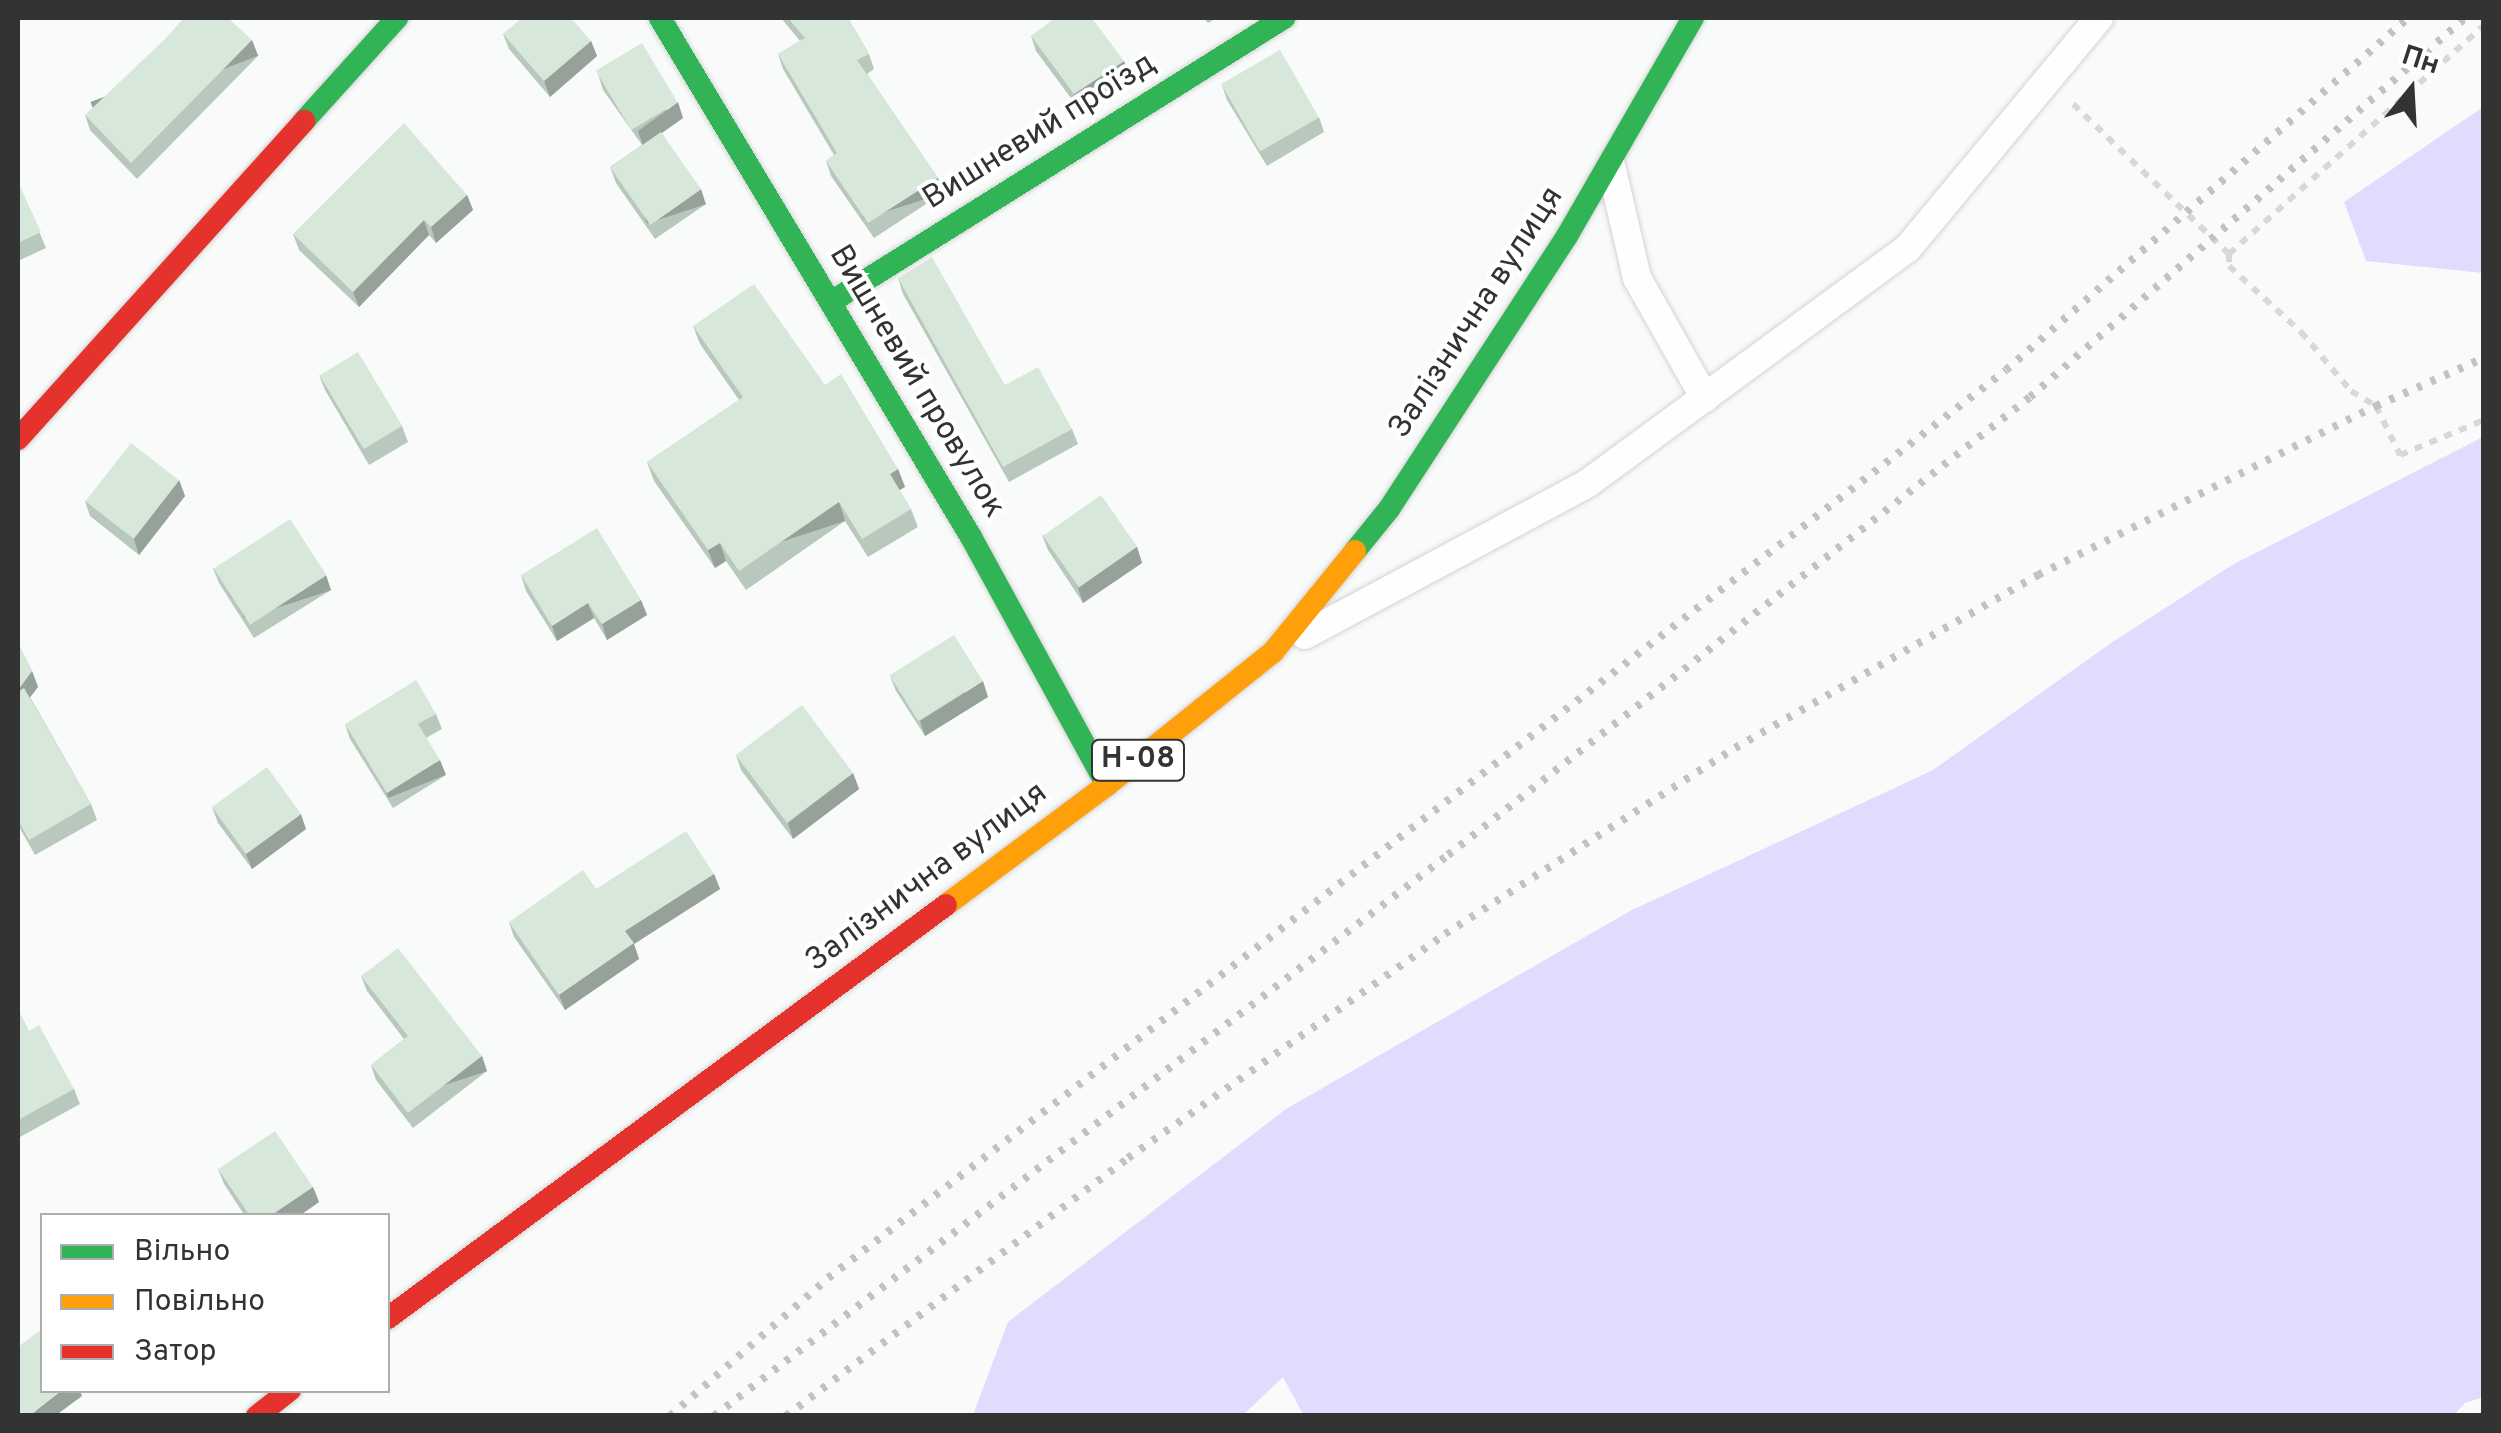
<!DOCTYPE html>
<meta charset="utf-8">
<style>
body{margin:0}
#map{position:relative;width:2501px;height:1433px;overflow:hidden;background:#f9fbfa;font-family:Overpass,sans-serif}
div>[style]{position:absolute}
.green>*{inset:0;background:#e0dcfd}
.path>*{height:6px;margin-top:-3px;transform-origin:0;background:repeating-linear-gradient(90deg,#d8d8d8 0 8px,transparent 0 16px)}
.roads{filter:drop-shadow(0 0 2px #d2d3d2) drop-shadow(0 0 2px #d2d3d2)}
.lane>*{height:28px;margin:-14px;padding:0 14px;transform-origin:14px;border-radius:14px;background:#fefefe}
.fast>*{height:22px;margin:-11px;padding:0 11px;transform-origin:11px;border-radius:11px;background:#30b455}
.slow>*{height:22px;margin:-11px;padding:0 11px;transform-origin:11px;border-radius:11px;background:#ff9f0a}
.jam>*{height:22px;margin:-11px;padding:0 11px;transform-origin:11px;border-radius:11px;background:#e5322d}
.rail>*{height:8px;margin-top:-4px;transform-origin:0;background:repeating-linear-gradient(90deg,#c1c2c2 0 5px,transparent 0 15px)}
.wall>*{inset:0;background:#b9c8bc}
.shaded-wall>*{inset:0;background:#96a299;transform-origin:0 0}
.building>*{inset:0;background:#d7e8db;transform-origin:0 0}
span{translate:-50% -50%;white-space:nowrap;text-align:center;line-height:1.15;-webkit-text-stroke:8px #fff;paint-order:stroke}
.shield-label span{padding:2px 8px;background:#fff;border:2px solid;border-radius:8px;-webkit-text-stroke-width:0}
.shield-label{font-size:30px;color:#323433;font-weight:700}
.street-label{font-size:32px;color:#323433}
.frame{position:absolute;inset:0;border:20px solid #323433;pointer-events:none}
.legend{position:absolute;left:40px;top:1213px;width:350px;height:180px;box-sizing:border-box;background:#fff;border:2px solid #adaead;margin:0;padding:12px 18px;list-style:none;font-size:30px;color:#323433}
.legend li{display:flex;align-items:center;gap:20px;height:50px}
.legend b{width:50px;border:2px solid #adaead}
.north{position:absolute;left:2361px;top:40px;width:100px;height:100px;-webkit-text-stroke:8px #fff;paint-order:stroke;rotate:18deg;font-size:28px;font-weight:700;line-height:40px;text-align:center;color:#323433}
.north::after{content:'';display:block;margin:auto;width:35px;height:45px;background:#323433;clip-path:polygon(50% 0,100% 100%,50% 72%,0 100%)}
</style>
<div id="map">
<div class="green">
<i style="clip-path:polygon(2483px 107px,2483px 273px,2366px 261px,2344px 202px)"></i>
<i style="clip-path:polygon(2483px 437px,2484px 1397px,2465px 1403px,2454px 1415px,1304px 1416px,1283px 1377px,1243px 1415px,973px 1415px,1008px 1322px,1286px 1109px,1630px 911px,1933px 770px,2111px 643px,2232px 565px)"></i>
</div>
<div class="path">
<i style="left:2073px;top:104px;width:216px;rotate:43.9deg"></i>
<i style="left:2229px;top:254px;width:343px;rotate:-41.9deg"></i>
<i style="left:2229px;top:254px;width:12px;rotate:90deg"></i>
<i style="left:2229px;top:266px;width:98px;rotate:42.5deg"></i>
<i style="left:2301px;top:332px;width:77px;rotate:49.7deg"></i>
<i style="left:2351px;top:391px;width:29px;rotate:31deg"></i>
<i style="left:2376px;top:406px;width:55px;rotate:63.9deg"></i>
<i style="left:2400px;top:455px;width:91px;rotate:-22.6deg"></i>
</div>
<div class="roads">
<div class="lane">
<i style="left:1611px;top:166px;width:115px;rotate:76.9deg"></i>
<i style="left:1637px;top:278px;width:138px;rotate:60.5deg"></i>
<i style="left:1305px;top:635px;width:321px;rotate:-28.2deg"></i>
<i style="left:1588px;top:483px;width:397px;rotate:-36.3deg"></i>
<i style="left:1908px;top:248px;width:299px;rotate:-50.3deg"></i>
</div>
<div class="fast">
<i style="left:660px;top:18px;width:605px;rotate:59.07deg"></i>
<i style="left:971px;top:537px;width:283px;rotate:61.3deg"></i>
<i style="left:304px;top:121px;width:139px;rotate:-47.9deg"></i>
<i style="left:831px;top:302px;width:535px;rotate:-32.08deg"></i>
<i style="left:1355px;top:551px;width:54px;rotate:-51deg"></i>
<i style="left:1389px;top:509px;width:326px;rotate:-56.9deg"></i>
<i style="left:1567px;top:236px;width:252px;rotate:-60deg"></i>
</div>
<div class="slow">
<i style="left:946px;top:905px;width:201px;rotate:-36.7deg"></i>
<i style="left:1107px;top:785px;width:213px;rotate:-38.7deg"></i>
<i style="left:1273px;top:652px;width:130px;rotate:-50.9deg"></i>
</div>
<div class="jam">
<i style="left:18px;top:439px;width:428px;rotate:-48deg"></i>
<i style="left:388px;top:1318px;width:694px;rotate:-36.51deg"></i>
<i style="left:257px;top:1416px;width:42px;rotate:-38.2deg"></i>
</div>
</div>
<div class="rail">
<i style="left:670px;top:1416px;width:210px;rotate:-41.1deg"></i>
<i style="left:828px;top:1278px;width:1487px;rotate:-37.62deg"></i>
<i style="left:2006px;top:370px;width:534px;rotate:-41.21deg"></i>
<i style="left:714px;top:1416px;width:924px;rotate:-37.39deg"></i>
<i style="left:1448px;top:855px;width:741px;rotate:-38.2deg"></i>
<i style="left:2030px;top:397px;width:577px;rotate:-41.06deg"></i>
<i style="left:786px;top:1416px;width:428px;rotate:-37deg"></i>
<i style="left:1128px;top:1158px;width:388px;rotate:-35.2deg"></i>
<i style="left:1445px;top:934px;width:345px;rotate:-32.7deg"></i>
<i style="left:1735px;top:748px;width:349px;rotate:-29.7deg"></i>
<i style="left:2038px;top:575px;width:378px;rotate:-26.6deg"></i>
<i style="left:2376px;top:406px;width:118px;rotate:-24deg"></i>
</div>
<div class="wall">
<i style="clip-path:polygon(781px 18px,848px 18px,869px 54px,874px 69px,867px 74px,938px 178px,943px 193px,874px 238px,831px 176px,826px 161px,834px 155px,783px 69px,778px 54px,800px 41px)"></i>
<i style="clip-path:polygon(1204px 18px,1217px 18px,1208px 23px)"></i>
<i style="clip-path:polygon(503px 34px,591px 41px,597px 56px,550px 97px,509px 49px)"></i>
<i style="clip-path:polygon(1031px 36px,1130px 76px,1079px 109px,1036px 51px)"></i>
<i style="clip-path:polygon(252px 40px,258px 56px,137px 179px,90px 130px,85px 115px)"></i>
<i style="clip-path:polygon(598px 74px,683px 118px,662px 133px,706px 204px,655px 239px,616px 183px,610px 167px,642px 145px,603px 90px)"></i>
<i style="clip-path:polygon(1222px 85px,1319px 117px,1324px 132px,1267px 166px,1227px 100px)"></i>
<i style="clip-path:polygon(18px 182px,46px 248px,18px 261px)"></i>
<i style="clip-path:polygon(467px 195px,473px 210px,436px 243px,429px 235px,359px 307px,299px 250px,293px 234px)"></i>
<i style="clip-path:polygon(898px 278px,1005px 385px,1072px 429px,1078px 444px,1009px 482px,903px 294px)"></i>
<i style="clip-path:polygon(693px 326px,825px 385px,898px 469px,905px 487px,899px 490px,911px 509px,918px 527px,868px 557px,845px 521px,746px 590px,726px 561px,715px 568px,654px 481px,647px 462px,739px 400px,700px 344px)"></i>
<i style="clip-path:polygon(319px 375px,402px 426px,408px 442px,369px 465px,325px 390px)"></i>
<i style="clip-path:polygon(179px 480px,185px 496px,139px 555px,90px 516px,85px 501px)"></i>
<i style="clip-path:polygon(1042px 535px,1137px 547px,1142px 563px,1083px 603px,1048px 550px)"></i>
<i style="clip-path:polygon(213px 568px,326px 575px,331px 590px,254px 638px,219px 583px)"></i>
<i style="clip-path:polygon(521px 575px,641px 600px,647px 615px,607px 640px,594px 618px,557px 641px,526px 591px)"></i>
<i style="clip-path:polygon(18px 643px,32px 671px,38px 687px,30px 697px,91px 804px,97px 820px,35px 855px,18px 825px)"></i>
<i style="clip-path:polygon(890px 676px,988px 697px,925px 736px,896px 691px)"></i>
<i style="clip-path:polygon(436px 714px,442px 729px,426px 738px,446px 775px,393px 808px,350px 739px,345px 724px)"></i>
<i style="clip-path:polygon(736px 755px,853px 773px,859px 789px,793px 839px,741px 770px)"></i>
<i style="clip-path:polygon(212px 807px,306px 829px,252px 869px,218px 823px)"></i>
<i style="clip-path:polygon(714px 874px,720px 889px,634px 944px,639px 959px,565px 1010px,514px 937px,509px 922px,596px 889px)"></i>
<i style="clip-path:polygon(361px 976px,482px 1056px,487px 1071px,413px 1128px,376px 1080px,371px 1065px,404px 1039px,367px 991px)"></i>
<i style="clip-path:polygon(18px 1010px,29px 1031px,74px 1089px,80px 1104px,20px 1137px,18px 1133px)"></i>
<i style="clip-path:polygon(218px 1169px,313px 1187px,319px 1202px,299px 1216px,245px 1216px,224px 1184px)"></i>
</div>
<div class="shaded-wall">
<i style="left:252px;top:40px;width:17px;height:173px;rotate:69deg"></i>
<i style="clip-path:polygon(591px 41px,597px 56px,550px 97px,544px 81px)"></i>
<i style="clip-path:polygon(1124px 61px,1130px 76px,1079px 109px,1074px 94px)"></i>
<i style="clip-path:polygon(678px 102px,683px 118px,643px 146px,638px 131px)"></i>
<i style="left:938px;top:178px;width:16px;height:83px;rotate:72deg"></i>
<i style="left:701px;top:189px;width:16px;height:62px;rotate:72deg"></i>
<i style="clip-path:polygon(467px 195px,473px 210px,436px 243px,431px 227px)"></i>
<i style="clip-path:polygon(424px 220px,429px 235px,359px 307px,353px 292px)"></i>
<i style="clip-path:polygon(898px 469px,905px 487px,896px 492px,890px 474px)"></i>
<i style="clip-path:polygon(179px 480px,185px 496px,139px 555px,134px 539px)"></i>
<i style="left:839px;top:502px;width:20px;height:121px;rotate:72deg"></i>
<i style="clip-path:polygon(720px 543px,726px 561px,715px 568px,708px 550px)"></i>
<i style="clip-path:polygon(1137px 547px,1142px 563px,1083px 603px,1078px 588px)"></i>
<i style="left:326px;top:575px;width:16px;height:91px;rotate:72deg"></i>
<i style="clip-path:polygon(641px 600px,647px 615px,607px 640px,602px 624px)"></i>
<i style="clip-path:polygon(588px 603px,594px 618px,557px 641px,552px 626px)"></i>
<i style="clip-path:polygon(32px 671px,38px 687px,21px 709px,18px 690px)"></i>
<i style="clip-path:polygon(983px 681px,988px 697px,925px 736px,920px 721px)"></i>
<i style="left:440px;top:760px;width:16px;height:62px;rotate:68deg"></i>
<i style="clip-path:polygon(853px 773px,859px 789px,793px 839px,788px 823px)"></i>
<i style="clip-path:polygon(301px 814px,306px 829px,252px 869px,246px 854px)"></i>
<i style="clip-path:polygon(714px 874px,720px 889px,634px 944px,639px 959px,565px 1010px,559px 995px,625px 931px)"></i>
<i style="left:482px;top:1056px;width:16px;height:93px;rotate:72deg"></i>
<i style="clip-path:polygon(313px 1187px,319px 1202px,299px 1216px,270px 1216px)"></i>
<i style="clip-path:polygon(62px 1390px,80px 1390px,82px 1396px,55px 1416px,29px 1416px)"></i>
</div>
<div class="building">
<i style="clip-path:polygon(184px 18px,228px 18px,252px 40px,131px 163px,85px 115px,165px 39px)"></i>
<i style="clip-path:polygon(522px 18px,571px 18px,591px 41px,544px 81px,503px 34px)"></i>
<i style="clip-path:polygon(788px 18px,848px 18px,869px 54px,857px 60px,938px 178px,868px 223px,826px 161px,837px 153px,778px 54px,805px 38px)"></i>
<i style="clip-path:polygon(1055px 18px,1092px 18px,1124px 61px,1074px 94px,1031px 36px)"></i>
<i style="left:642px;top:43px;width:69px;height:54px;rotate:59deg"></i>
<i style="left:1280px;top:50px;width:78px;height:68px;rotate:60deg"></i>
<i style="clip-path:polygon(404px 123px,467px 195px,431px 227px,424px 220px,353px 292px,293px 234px)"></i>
<i style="left:661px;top:132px;width:70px;height:62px;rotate:55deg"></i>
<i style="clip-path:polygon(18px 182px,41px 232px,18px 243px)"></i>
<i style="clip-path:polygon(932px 257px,1005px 385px,1038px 367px,1072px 429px,1003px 467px,898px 278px)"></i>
<i style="clip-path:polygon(754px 284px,825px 385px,841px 374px,898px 469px,890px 474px,911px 509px,862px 539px,839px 502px,739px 571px,720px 543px,708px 550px,647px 462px,743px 397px,693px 326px)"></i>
<i style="left:358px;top:352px;width:86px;height:45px;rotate:59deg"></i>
<i style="left:131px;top:443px;width:61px;height:74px;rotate:38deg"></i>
<i style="left:1101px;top:495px;width:63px;height:71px;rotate:55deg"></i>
<i style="left:290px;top:519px;width:67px;height:91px;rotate:57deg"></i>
<i style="clip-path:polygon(597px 528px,641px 600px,602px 624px,588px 603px,552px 626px,521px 575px)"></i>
<i style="left:954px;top:635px;width:54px;height:76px;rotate:58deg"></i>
<i style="clip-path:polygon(18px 643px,32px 671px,18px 690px)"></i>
<i style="clip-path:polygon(416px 680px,436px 714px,418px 724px,440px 760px,387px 793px,345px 724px)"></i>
<i style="clip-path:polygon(24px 688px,91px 804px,29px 840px,18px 820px,18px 692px)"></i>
<i style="left:802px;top:705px;width:85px;height:83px;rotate:53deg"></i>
<i style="left:267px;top:767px;width:58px;height:68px;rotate:54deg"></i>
<i style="clip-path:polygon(686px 831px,714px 874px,625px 931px,634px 943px,559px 995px,509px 922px,583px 870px,596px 889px)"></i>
<i style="clip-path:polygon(398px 948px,482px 1056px,408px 1113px,371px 1065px,408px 1036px,361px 976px)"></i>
<i style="clip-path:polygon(18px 1010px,29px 1031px,39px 1025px,74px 1089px,18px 1120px)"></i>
<i style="clip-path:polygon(275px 1131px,313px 1187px,270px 1216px,250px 1216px,218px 1169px)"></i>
<i style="clip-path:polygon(39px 1331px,42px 1336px,42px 1390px,62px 1390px,29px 1416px,18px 1416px,18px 1347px)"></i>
</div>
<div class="shield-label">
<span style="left:1138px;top:760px">Н-08</span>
</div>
<div class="street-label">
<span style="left:1040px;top:132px;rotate:-32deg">Вишневий проїзд</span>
<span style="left:1477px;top:313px;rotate:-57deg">Залізнична вулиця</span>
<span style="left:916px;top:382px;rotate:59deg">Вишневий провулок</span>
<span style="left:927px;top:878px;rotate:-37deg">Залізнична вулиця</span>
</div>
<div class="frame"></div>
<ul class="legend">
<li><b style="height:12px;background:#30b455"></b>Вільно</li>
<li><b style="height:12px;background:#ff9f0a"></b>Повільно</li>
<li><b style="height:12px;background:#e5322d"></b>Затор</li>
</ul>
<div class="north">Пн</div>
</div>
